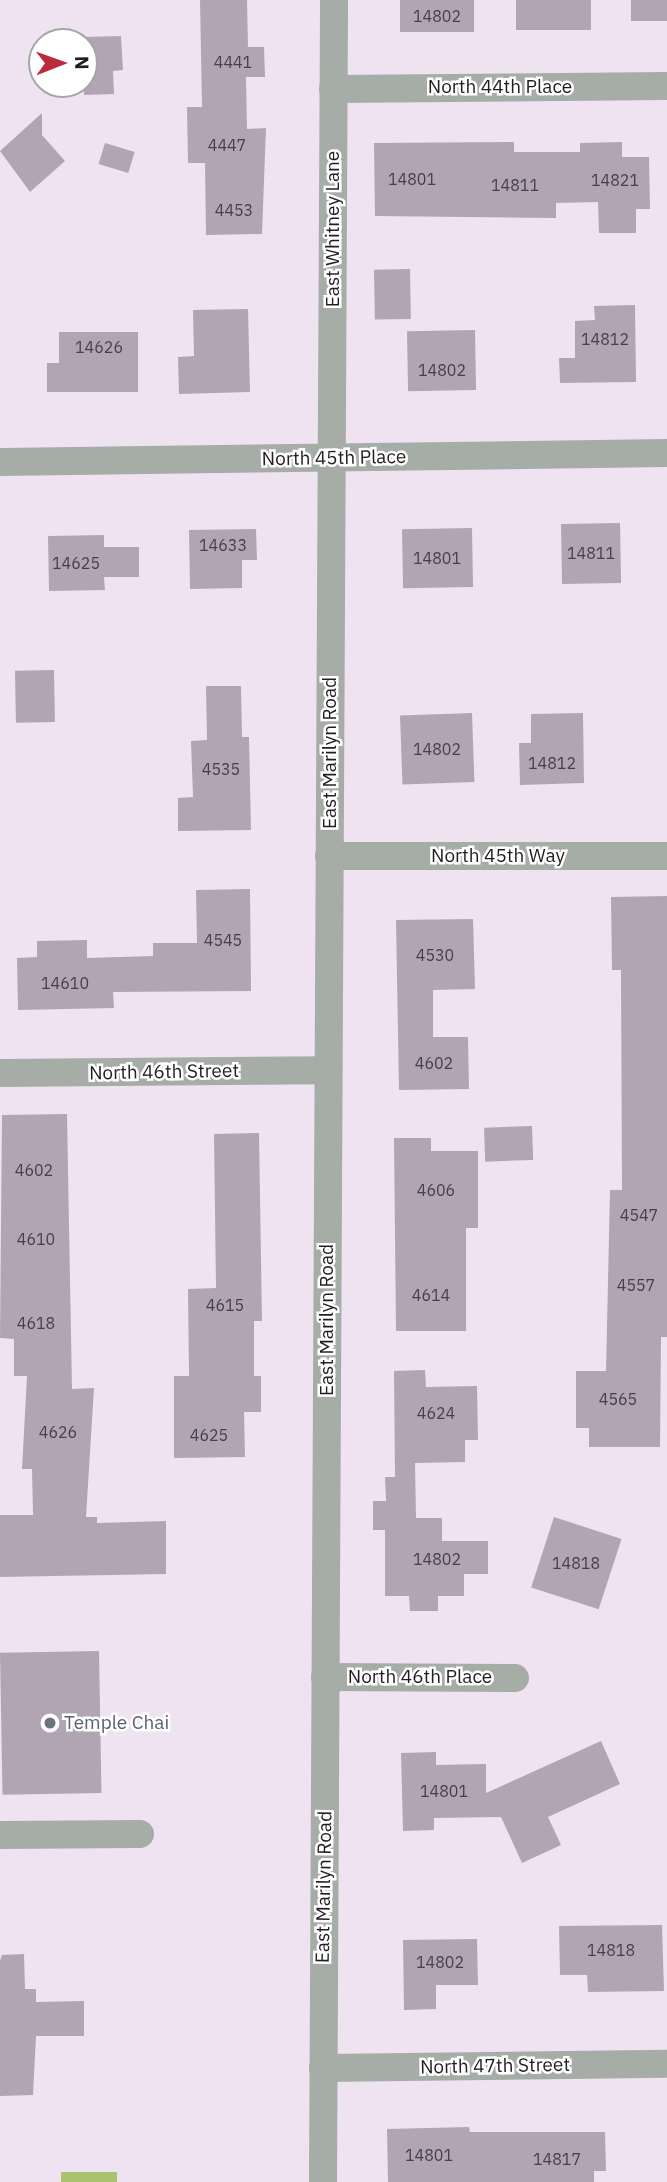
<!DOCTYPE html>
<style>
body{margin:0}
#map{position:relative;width:667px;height:2182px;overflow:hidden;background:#efe3f2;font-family:"IBM Plex Sans",sans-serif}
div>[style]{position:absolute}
.green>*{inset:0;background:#a9c26c;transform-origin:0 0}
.building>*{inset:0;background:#b1a5b3;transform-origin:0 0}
.minor>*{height:28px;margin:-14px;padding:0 14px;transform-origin:14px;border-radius:14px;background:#a6aca6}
.dots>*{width:19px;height:19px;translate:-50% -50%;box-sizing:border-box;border:4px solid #fff;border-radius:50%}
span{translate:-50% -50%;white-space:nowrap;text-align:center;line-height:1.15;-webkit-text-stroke:5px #fff;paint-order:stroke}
.number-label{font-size:16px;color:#453f47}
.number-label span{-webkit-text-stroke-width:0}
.street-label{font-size:19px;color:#211d23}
.worship-label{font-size:19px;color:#5b616d}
.left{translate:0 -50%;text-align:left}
.north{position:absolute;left:28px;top:28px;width:70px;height:70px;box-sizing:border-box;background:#fff;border:2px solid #a6a5a7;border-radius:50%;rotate:89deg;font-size:19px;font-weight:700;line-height:28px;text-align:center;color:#211d23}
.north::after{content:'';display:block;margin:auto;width:24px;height:32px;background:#bc2b3c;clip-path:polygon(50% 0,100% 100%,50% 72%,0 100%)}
</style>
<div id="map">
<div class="green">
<i style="left:117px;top:2172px;width:10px;height:56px;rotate:90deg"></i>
</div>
<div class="building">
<i style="clip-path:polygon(200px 0,247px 0,248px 47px,264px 47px,265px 77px,246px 77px,247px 129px,266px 128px,262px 234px,206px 235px,205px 163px,188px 163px,187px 107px,202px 107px)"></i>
<i style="left:400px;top:0;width:74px;height:32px"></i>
<i style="left:516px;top:0;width:75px;height:30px"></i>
<i style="left:631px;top:0;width:36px;height:21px"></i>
<i style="clip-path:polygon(121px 36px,123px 70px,113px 71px,114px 94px,84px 95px,84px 37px)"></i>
<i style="clip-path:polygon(42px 113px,42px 135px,65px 161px,30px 192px,0 151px)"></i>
<i style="clip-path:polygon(514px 142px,514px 152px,580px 152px,580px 143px,622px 142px,622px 157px,649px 157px,650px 209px,636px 209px,636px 233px,599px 233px,598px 202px,556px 203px,556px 218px,375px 216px,374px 143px)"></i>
<i style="left:105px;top:143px;width:31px;height:22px;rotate:17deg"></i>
<i style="left:410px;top:269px;width:50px;height:36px;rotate:89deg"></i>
<i style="clip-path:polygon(635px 305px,636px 382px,560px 383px,559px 358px,575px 358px,575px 321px,595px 320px,594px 306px)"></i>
<i style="clip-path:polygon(248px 309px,250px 392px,179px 394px,178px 357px,194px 356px,193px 310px)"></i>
<i style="left:475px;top:330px;width:60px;height:68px;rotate:89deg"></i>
<i style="clip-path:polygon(59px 332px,138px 332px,138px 392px,47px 392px,47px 363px,59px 363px)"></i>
<i style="left:620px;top:523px;width:60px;height:59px;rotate:89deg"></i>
<i style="left:472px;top:528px;width:59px;height:70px;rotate:89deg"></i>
<i style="clip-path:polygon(256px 529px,257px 560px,242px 560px,242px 588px,190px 589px,189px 530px)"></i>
<i style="clip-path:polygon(104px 535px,104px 547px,139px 547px,139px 577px,104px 577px,105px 590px,49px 591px,48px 536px)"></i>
<i style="left:54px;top:670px;width:52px;height:39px;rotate:89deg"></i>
<i style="clip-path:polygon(206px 686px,241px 686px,242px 737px,249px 737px,251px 830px,178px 831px,178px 798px,193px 797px,191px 741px,207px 740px)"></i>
<i style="left:472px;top:713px;width:69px;height:72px;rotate:88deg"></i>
<i style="clip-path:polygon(583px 713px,584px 783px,520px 785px,519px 743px,531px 743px,531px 714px)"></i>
<i style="clip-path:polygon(250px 889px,251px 991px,113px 992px,114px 1008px,18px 1010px,17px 958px,37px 957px,37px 941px,87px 940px,87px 958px,153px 956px,153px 943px,197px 943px,196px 890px)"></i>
<i style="clip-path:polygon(667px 896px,667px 1337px,661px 1337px,660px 1447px,589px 1447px,589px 1428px,576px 1428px,576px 1371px,606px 1371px,610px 1190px,622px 1190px,621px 970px,612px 970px,611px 897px)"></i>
<i style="clip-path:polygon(473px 919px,475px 989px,433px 990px,433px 1037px,468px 1037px,469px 1089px,399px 1090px,396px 920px)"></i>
<i style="clip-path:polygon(67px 1114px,72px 1389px,94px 1388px,86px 1517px,97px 1517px,97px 1523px,166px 1521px,166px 1574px,0 1577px,0 1515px,33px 1515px,32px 1469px,22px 1469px,27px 1376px,14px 1376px,14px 1339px,0 1338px,2px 1115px)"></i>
<i style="left:532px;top:1126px;width:34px;height:48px;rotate:88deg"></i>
<i style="clip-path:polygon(259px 1133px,262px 1321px,254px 1321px,254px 1376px,261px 1376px,261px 1412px,244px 1412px,245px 1457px,174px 1458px,174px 1376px,189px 1376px,188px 1289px,216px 1288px,214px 1134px)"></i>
<i style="clip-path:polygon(394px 1138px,431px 1138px,431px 1151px,478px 1151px,478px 1228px,466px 1228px,466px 1331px,396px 1331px)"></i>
<i style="clip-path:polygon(425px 1370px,426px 1387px,477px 1386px,478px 1440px,465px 1440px,465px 1462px,415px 1463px,416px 1518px,442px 1518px,442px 1541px,488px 1541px,488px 1574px,464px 1574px,464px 1596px,438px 1596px,438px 1611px,410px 1611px,409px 1596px,385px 1596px,385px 1530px,373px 1530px,373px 1501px,386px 1501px,385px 1477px,395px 1477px,394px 1371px)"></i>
<i style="left:554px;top:1517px;width:71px;height:74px;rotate:18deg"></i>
<i style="left:99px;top:1651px;width:142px;height:99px;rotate:89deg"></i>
<i style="clip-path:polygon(601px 1741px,620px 1784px,548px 1817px,561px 1845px,522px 1863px,501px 1817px,434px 1818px,434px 1830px,403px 1831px,401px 1753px,436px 1752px,436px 1765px,486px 1764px,486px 1793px)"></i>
<i style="clip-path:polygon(662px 1925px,664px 1991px,588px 1992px,587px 1975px,560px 1975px,559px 1926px)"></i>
<i style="clip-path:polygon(477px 1939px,478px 1985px,436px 1985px,436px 2009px,404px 2010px,403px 1940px)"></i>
<i style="clip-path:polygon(24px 1954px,25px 1989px,36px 1989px,36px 2002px,84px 2001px,84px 2036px,36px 2036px,33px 2095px,0 2096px,0 1961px,2px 1955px)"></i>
<i style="clip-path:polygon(469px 2127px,470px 2132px,605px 2132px,606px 2171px,594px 2171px,594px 2182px,388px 2182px,387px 2129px)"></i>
</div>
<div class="minor">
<i style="left:333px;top:89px;width:334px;rotate:-0.5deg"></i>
<i style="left:0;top:462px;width:667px;rotate:-0.77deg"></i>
<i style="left:329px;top:856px;width:338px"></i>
<i style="left:0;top:1073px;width:328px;rotate:-0.5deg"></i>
<i style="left:325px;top:1677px;width:190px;rotate:0.3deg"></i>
<i style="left:0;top:1835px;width:140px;rotate:-0.4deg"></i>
<i style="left:323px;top:2068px;width:344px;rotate:-0.7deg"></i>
<i style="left:323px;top:2182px;width:2182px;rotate:-89.71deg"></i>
</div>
<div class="dots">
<i style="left:50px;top:1723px;background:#6b7280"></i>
</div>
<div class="number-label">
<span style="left:437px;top:16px">14802</span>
<span style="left:233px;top:62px">4441</span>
<span style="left:227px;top:145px">4447</span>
<span style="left:412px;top:179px">14801</span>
<span style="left:615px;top:180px">14821</span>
<span style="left:515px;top:185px">14811</span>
<span style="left:234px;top:210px">4453</span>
<span style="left:605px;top:339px">14812</span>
<span style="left:99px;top:347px">14626</span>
<span style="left:442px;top:370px">14802</span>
<span style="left:223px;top:545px">14633</span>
<span style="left:591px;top:553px">14811</span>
<span style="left:437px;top:558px">14801</span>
<span style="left:76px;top:563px">14625</span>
<span style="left:437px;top:749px">14802</span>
<span style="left:552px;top:763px">14812</span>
<span style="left:221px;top:769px">4535</span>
<span style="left:223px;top:940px">4545</span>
<span style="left:435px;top:955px">4530</span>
<span style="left:65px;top:983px">14610</span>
<span style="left:434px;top:1063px">4602</span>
<span style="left:34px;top:1170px">4602</span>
<span style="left:436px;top:1190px">4606</span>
<span style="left:639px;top:1215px">4547</span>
<span style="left:36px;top:1239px">4610</span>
<span style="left:636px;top:1285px">4557</span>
<span style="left:431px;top:1295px">4614</span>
<span style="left:225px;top:1305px">4615</span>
<span style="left:36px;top:1323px">4618</span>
<span style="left:618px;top:1399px">4565</span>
<span style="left:436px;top:1413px">4624</span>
<span style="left:58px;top:1432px">4626</span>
<span style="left:209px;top:1435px">4625</span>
<span style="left:437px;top:1559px">14802</span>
<span style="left:576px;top:1563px">14818</span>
<span style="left:444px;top:1791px">14801</span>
<span style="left:611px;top:1950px">14818</span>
<span style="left:440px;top:1962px">14802</span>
<span style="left:429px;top:2155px">14801</span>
<span style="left:557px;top:2159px">14817</span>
</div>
<div class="street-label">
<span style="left:500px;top:87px">North 44th Place</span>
<span style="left:333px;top:229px;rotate:-90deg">East Whitney Lane</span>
<span style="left:334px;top:458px;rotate:-1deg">North 45th Place</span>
<span style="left:330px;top:753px;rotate:-90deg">East Marilyn Road</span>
<span style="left:498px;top:856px">North 45th Way</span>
<span style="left:164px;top:1072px;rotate:-1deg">North 46th Street</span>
<span style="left:327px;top:1320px;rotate:-90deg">East Marilyn Road</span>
<span style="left:420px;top:1677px">North 46th Place</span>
<span style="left:324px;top:1887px;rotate:-89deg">East Marilyn Road</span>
<span style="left:495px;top:2066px;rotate:-1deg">North 47th Street</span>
</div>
<div class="worship-label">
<span class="left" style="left:64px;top:1723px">Temple Chai</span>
</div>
<div class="north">N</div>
</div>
